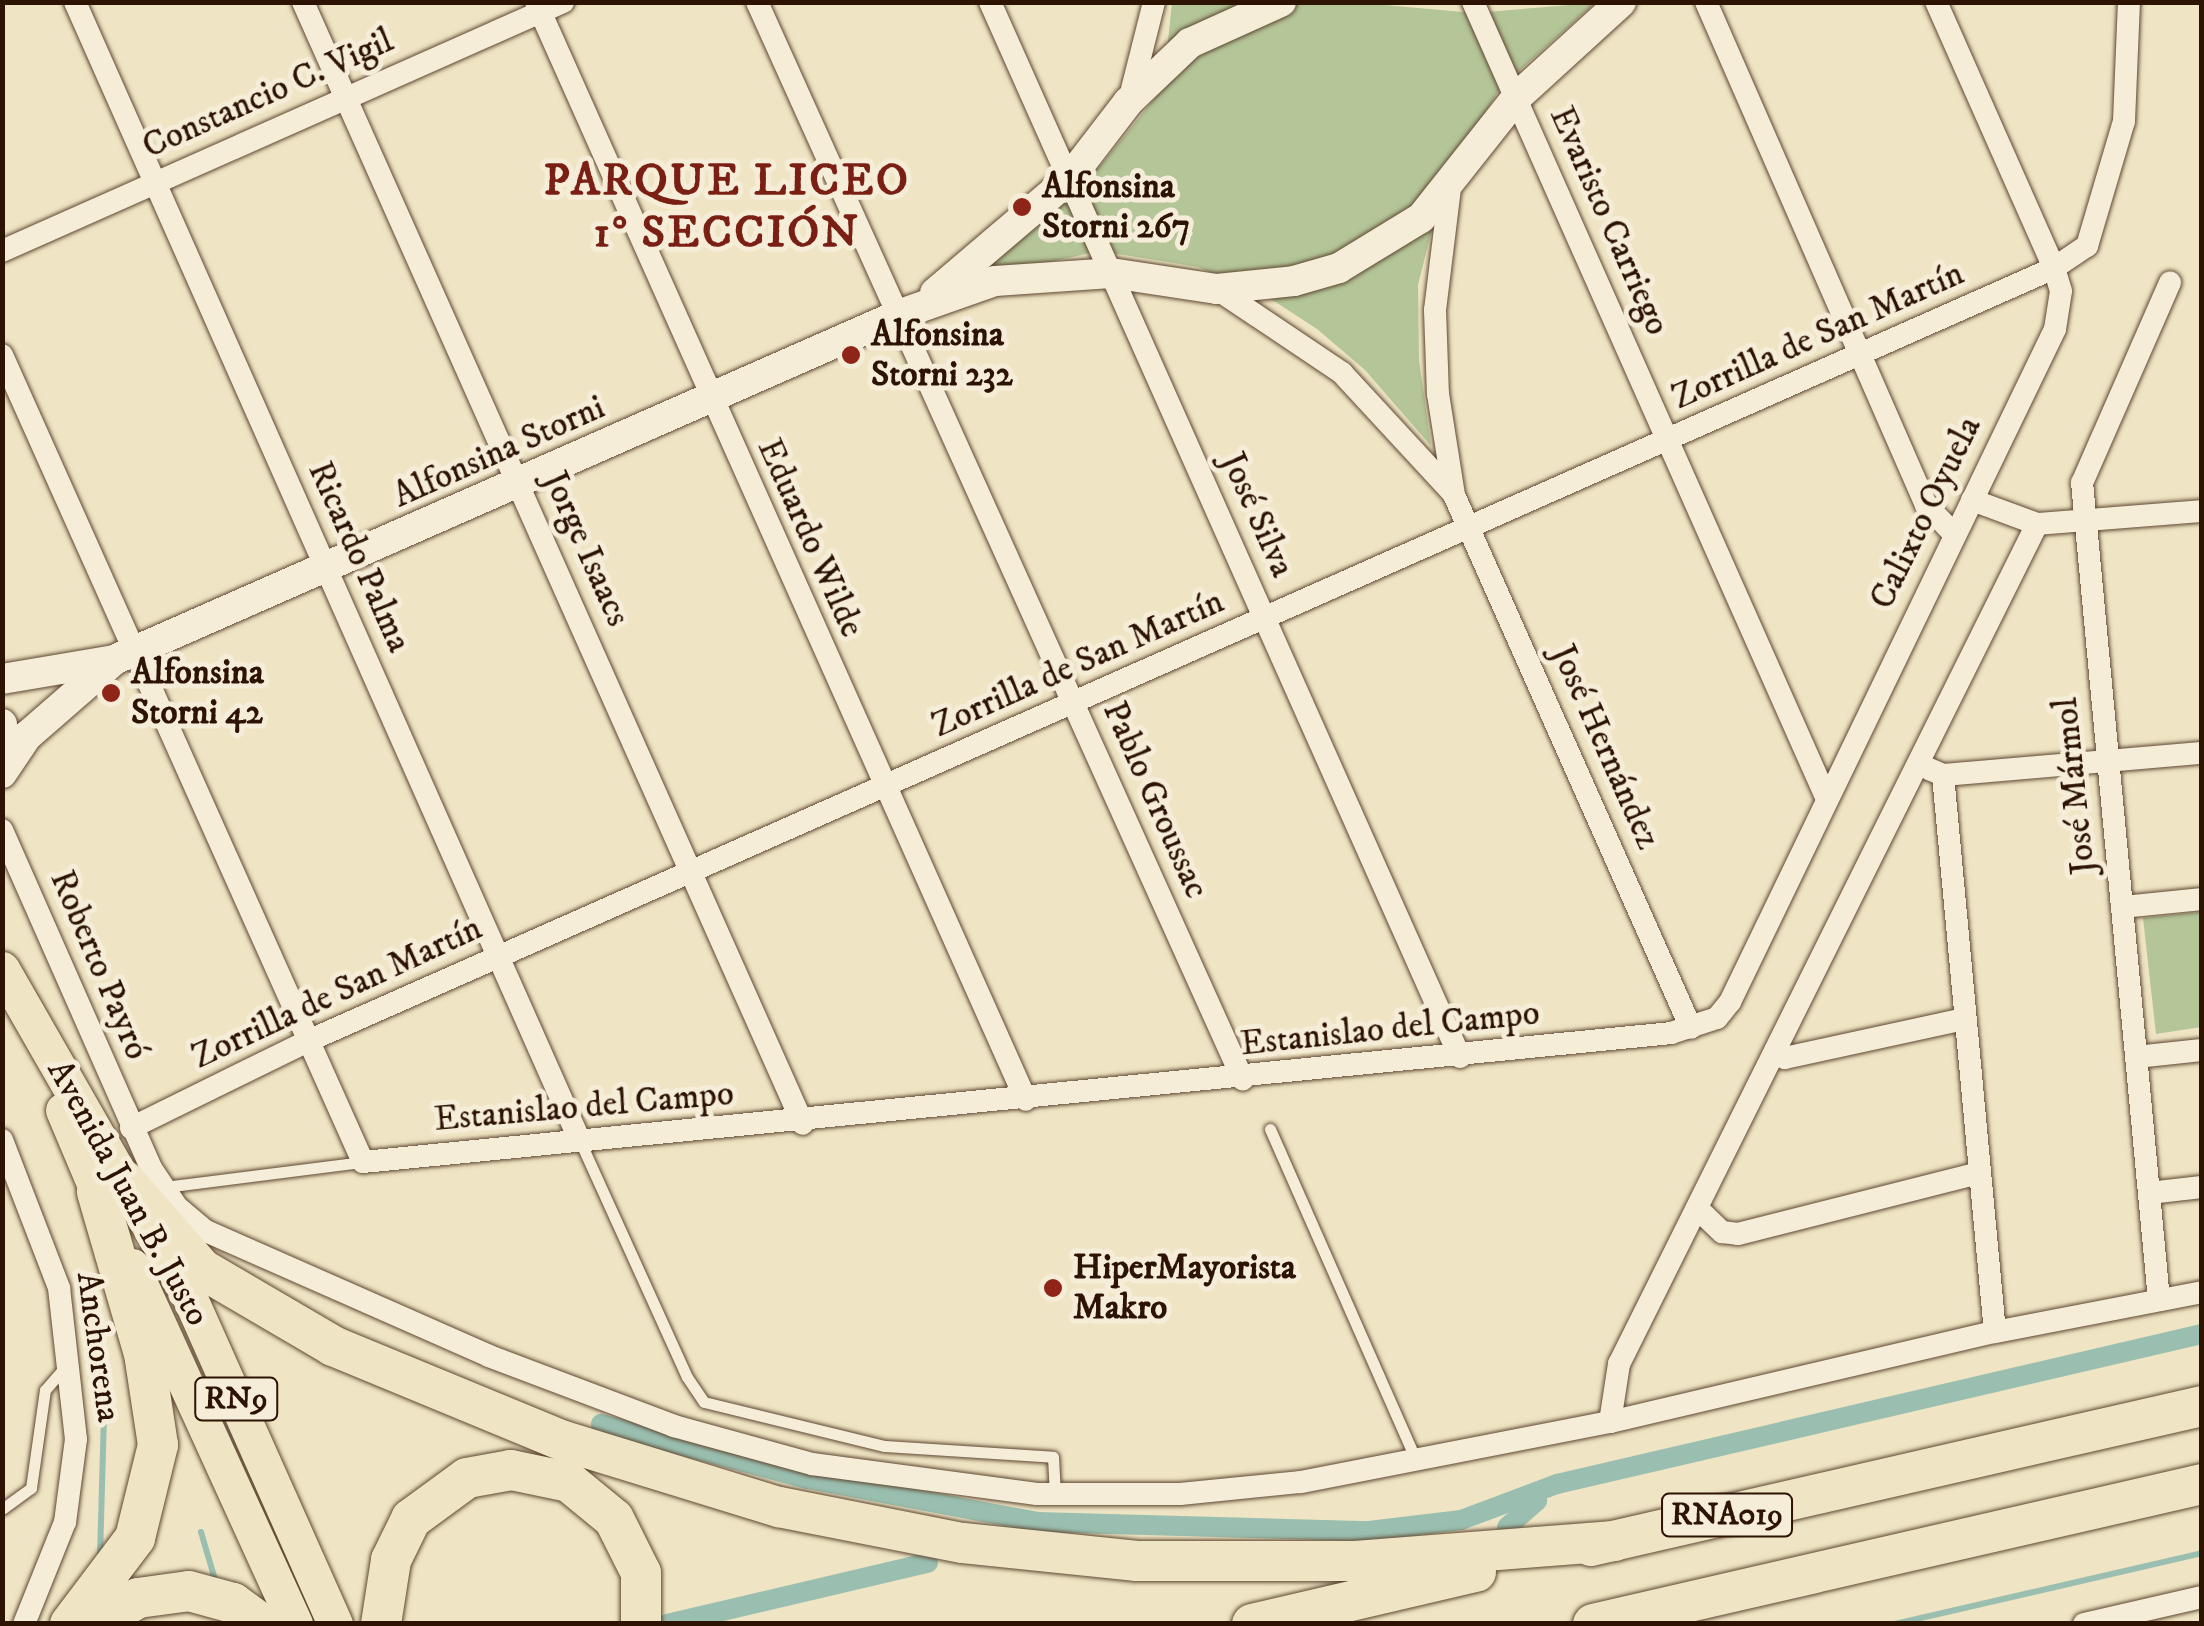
<!DOCTYPE html>
<meta charset="utf-8">
<style>
body{margin:0}
#map{position:relative;width:2204px;height:1626px;overflow:hidden;background:#efe4c3;font-family:"IM FELL DW Pica",serif}
div>[style]{position:absolute}
.green>*{inset:0;background:#b4c598}
.stream>*{height:6px;margin:-3px;padding:0 3px;transform-origin:3px;border-radius:3px;background:#9abfb0}
.canal>*{height:20px;margin:-10px;padding:0 10px;transform-origin:10px;border-radius:10px;background:#9abfb0}
.roads{filter:drop-shadow(0 0 2px #5e4732) drop-shadow(0 0 2px #5e4732)}
.lane>*{height:11px;margin:-5.5px;padding:0 5.5px;transform-origin:5.5px;border-radius:5.5px;background:#f5edd8}
.street>*{height:22px;margin:-11px;padding:0 11px;transform-origin:11px;border-radius:11px;background:#f5edd8}
.secondary>*{height:30px;margin:-15px;padding:0 15px;transform-origin:15px;border-radius:15px;background:#f5edd8}
.primary>*{height:35px;margin:-17.5px;padding:0 17.5px;transform-origin:17.5px;border-radius:17.5px;background:#efe4c3}
.highway>*{height:40px;margin:-20px;padding:0 20px;transform-origin:20px;border-radius:20px;background:#efe4c3}
.dots>*{width:28px;height:28px;translate:-50% -50%;box-sizing:border-box;border:5px solid #f5edd8;border-radius:50%}
span{translate:-50% -50%;white-space:nowrap;text-align:center;line-height:1.15;-webkit-text-stroke:10px #f5edd8;paint-order:stroke}
.shield-label span{padding:2px 8px;background:#f5edd8;border:2px solid;border-radius:8px;-webkit-text-stroke-width:0}
.shield-label{font-size:32px;color:#2d1302;font-weight:700}
.street-label{font-size:35px;color:#2d1302}
.poi-label{font-size:35px;color:#2d1302;font-weight:700}
.left{translate:0 -50%;text-align:left}
.district-label{font-size:45px;color:#7a1f14;font-weight:700;letter-spacing:2.5px}
.frame{position:absolute;inset:0;border:5px solid #2d1302;pointer-events:none}
</style>
<div id="map">
<div class="green">
<i style="clip-path:polygon(1351px 2px,1474px 13px,1595px 3px,1501px 87px,1445px 177px,1418px 285px,1419px 360px,1431px 446px,1365px 370px,1317px 329px,1274px 301px,1198px 267px,1099px 251px,969px 280px,1101px 165px,1163px 88px,1172px 3px)"></i>
<i style="clip-path:polygon(2201px 912px,2201px 1027px,2156px 1034px,2143px 918px)"></i>
</div>
<div class="stream">
<i style="left:201px;top:1532px;width:53px;rotate:73.6deg"></i>
<i style="left:100px;top:1557px;width:139px;rotate:-88.4deg"></i>
<i style="left:1895px;top:1624px;width:315px;rotate:-13deg"></i>
</div>
<div class="canal">
<i style="left:601px;top:1424px;width:214px;rotate:14.9deg"></i>
<i style="left:808px;top:1479px;width:233px;rotate:10.6deg"></i>
<i style="left:1037px;top:1522px;width:332px;rotate:1.6deg"></i>
<i style="left:1369px;top:1531px;width:93px;rotate:-6.8deg"></i>
<i style="left:1461px;top:1520px;width:103px;rotate:-20.6deg"></i>
<i style="left:1557px;top:1484px;width:662px;rotate:-13.09deg"></i>
<i style="left:1507px;top:1527px;width:40px;rotate:-41deg"></i>
<i style="left:667px;top:1624px;width:268px;rotate:-13.2deg"></i>
</div>
<div class="roads">
<div class="lane">
<i style="left:1270px;top:1129px;width:362px;rotate:66.2deg"></i>
<i style="left:579px;top:1139px;width:261px;rotate:65.6deg"></i>
<i style="left:687px;top:1377px;width:30px;rotate:56deg"></i>
<i style="left:704px;top:1402px;width:186px;rotate:13.7deg"></i>
<i style="left:885px;top:1446px;width:168px;rotate:3.7deg"></i>
<i style="left:1053px;top:1457px;width:38px;rotate:87deg"></i>
<i style="left:164px;top:1187px;width:201px;rotate:-7.2deg"></i>
<i style="left:2px;top:1509px;width:36px;rotate:-36deg"></i>
<i style="left:31px;top:1488px;width:99px;rotate:-81.9deg"></i>
<i style="left:45px;top:1390px;width:35px;rotate:-49deg"></i>
</div>
<div class="street">
<i style="left:75px;top:2px;width:1244px;rotate:66.09deg"></i>
<i style="left:303px;top:2px;width:1228px;rotate:65.98deg"></i>
<i style="left:536px;top:2px;width:1202px;rotate:65.95deg"></i>
<i style="left:757px;top:2px;width:1182px;rotate:65.73deg"></i>
<i style="left:990px;top:2px;width:1155px;rotate:65.99deg"></i>
<i style="left:1473px;top:2px;width:870px;rotate:66.06deg"></i>
<i style="left:1706px;top:2px;width:549px;rotate:66.38deg"></i>
<i style="left:1926px;top:505px;width:40px;rotate:46deg"></i>
<i style="left:1129px;top:101px;width:102px;rotate:-75.8deg"></i>
<i style="left:1450px;top:188px;width:123px;rotate:97deg"></i>
<i style="left:1435px;top:310px;width:84px;rotate:88deg"></i>
<i style="left:1438px;top:394px;width:102px;rotate:81deg"></i>
<i style="left:1454px;top:495px;width:583px;rotate:66.03deg"></i>
<i style="left:2px;top:251px;width:614px;rotate:-23.93deg"></i>
<i style="left:1217px;top:289px;width:151px;rotate:33.9deg"></i>
<i style="left:1342px;top:373px;width:162px;rotate:47.3deg"></i>
<i style="left:2px;top:355px;width:884px;rotate:65.9deg"></i>
<i style="left:363px;top:1162px;width:1314px;rotate:-5.63deg"></i>
<i style="left:1671px;top:1033px;width:48px;rotate:-18.1deg"></i>
<i style="left:1717px;top:1018px;width:21px;rotate:-51deg"></i>
<i style="left:1730px;top:1002px;width:747px;rotate:-64.22deg"></i>
<i style="left:2055px;top:329px;width:38px;rotate:-81deg"></i>
<i style="left:2061px;top:291px;width:24px;rotate:-107deg"></i>
<i style="left:2054px;top:268px;width:40px;rotate:-34deg"></i>
<i style="left:2087px;top:246px;width:130px;rotate:-73.5deg"></i>
<i style="left:2124px;top:121px;width:119px;rotate:-87.6deg"></i>
<i style="left:1972px;top:500px;width:69px;rotate:20.3deg"></i>
<i style="left:2037px;top:524px;width:166px;rotate:-4.5deg"></i>
<i style="left:1929px;top:769px;width:15px;rotate:23deg"></i>
<i style="left:1943px;top:775px;width:260px;rotate:-4.9deg"></i>
<i style="left:1943px;top:775px;width:559px;rotate:84.67deg"></i>
<i style="left:2px;top:830px;width:369px;rotate:66.2deg"></i>
<i style="left:151px;top:1168px;width:47px;rotate:56.3deg"></i>
<i style="left:177px;top:1207px;width:38px;rotate:40deg"></i>
<i style="left:206px;top:1231px;width:309px;rotate:23.8deg"></i>
<i style="left:489px;top:1356px;width:198px;rotate:20.7deg"></i>
<i style="left:674px;top:1426px;width:143px;rotate:15.4deg"></i>
<i style="left:812px;top:1464px;width:227px;rotate:7.6deg"></i>
<i style="left:1037px;top:1494px;width:143px"></i>
<i style="left:1180px;top:1494px;width:122px;rotate:-5.7deg"></i>
<i style="left:1301px;top:1482px;width:315px;rotate:-11deg"></i>
<i style="left:1610px;top:1422px;width:395px;rotate:-13.2deg"></i>
<i style="left:1995px;top:1332px;width:211px;rotate:-10.9deg"></i>
<i style="left:2122px;top:907px;width:80px;rotate:-5.7deg"></i>
<i style="left:1775px;top:1053px;width:11px;rotate:27deg"></i>
<i style="left:1785px;top:1058px;width:183px;rotate:-12.3deg"></i>
<i style="left:2136px;top:1057px;width:66px;rotate:-6.1deg"></i>
<i style="left:131px;top:1128px;width:197px;rotate:-26.2deg"></i>
<i style="left:308px;top:1041px;width:1909px;rotate:-23.88deg"></i>
<i style="left:2054px;top:268px;width:291px;rotate:-113.9deg"></i>
<i style="left:2px;top:1140px;width:159px;rotate:68.9deg"></i>
<i style="left:59px;top:1288px;width:152px;rotate:83.6deg"></i>
<i style="left:76px;top:1439px;width:84px;rotate:97.5deg"></i>
<i style="left:65px;top:1522px;width:110px;rotate:111.9deg"></i>
<i style="left:2149px;top:1193px;width:53px;rotate:-6.5deg"></i>
<i style="left:1697px;top:1208px;width:35px;rotate:44deg"></i>
<i style="left:1722px;top:1232px;width:16px;rotate:7deg"></i>
<i style="left:1738px;top:1234px;width:249px;rotate:-14.2deg"></i>
<i style="left:2159px;top:1300px;width:821px;rotate:-95.38deg"></i>
<i style="left:2082px;top:483px;width:219px;rotate:-66.3deg"></i>
<i style="left:1610px;top:1422px;width:59px;rotate:-81.2deg"></i>
<i style="left:1619px;top:1364px;width:938px;rotate:-63.54deg"></i>
<i style="left:2084px;top:1624px;width:121px;rotate:-12.9deg"></i>
</div>
<div class="secondary">
<i style="left:935px;top:293px;width:176px;rotate:-40.4deg"></i>
<i style="left:1069px;top:179px;width:97px;rotate:-52.5deg"></i>
<i style="left:1128px;top:102px;width:86px;rotate:-43.6deg"></i>
<i style="left:1190px;top:43px;width:100px;rotate:-24.3deg"></i>
<i style="left:2px;top:679px;width:114px;rotate:-9.6deg"></i>
<i style="left:114px;top:660px;width:857px;rotate:-23.75deg"></i>
<i style="left:898px;top:315px;width:103px;rotate:-19.3deg"></i>
<i style="left:995px;top:281px;width:116px;rotate:-3.9deg"></i>
<i style="left:1111px;top:273px;width:107px;rotate:8.6deg"></i>
<i style="left:1217px;top:289px;width:77px;rotate:-5.9deg"></i>
<i style="left:1294px;top:281px;width:47px;rotate:-16.1deg"></i>
<i style="left:1339px;top:268px;width:96px;rotate:-31.4deg"></i>
<i style="left:1421px;top:218px;width:154px;rotate:-51.6deg"></i>
<i style="left:1517px;top:97px;width:141px;rotate:-42.4deg"></i>
<i style="left:2px;top:724px;width:40px;rotate:90deg"></i>
<i style="left:2px;top:773px;width:45px;rotate:-56deg"></i>
<i style="left:27px;top:736px;width:113px;rotate:-41deg"></i>
</div>
<div class="primary">
<i style="left:2px;top:969px;width:377px;rotate:60.2deg"></i>
<i style="left:189px;top:1296px;width:359px;rotate:66deg"></i>
<i style="left:63px;top:1110px;width:113px;rotate:67.1deg"></i>
<i style="left:132px;top:1266px;width:393px;rotate:65.5deg"></i>
</div>
<div class="highway">
<i style="left:124px;top:1180px;width:118px;rotate:48.8deg"></i>
<i style="left:202px;top:1269px;width:152px;rotate:30.4deg"></i>
<i style="left:333px;top:1346px;width:250px;rotate:22.4deg"></i>
<i style="left:564px;top:1441px;width:225px;rotate:17.1deg"></i>
<i style="left:779px;top:1507px;width:187px;rotate:11.1deg"></i>
<i style="left:963px;top:1543px;width:175px;rotate:5.9deg"></i>
<i style="left:1137px;top:1561px;width:218px"></i>
<i style="left:1355px;top:1561px;width:260px;rotate:-4.4deg"></i>
<i style="left:1591px;top:1546px;width:627px;rotate:-12.91deg"></i>
<i style="left:70px;top:1624px;width:108px;rotate:-52.9deg"></i>
<i style="left:135px;top:1538px;width:96px;rotate:-76.1deg"></i>
<i style="left:158px;top:1445px;width:92px;rotate:-98.7deg"></i>
<i style="left:144px;top:1354px;width:169px;rotate:-106.2deg"></i>
<i style="left:95px;top:1624px;width:50px;rotate:-31.2deg"></i>
<i style="left:138px;top:1598px;width:51px;rotate:-7.8deg"></i>
<i style="left:189px;top:1591px;width:46px;rotate:15.3deg"></i>
<i style="left:233px;top:1603px;width:36px;rotate:36deg"></i>
<i style="left:381px;top:1624px;width:65px;rotate:-81.1deg"></i>
<i style="left:391px;top:1560px;width:46px;rotate:-64deg"></i>
<i style="left:411px;top:1519px;width:69px;rotate:-36.2deg"></i>
<i style="left:467px;top:1478px;width:45px;rotate:-10.3deg"></i>
<i style="left:511px;top:1470px;width:59px;rotate:11.7deg"></i>
<i style="left:569px;top:1482px;width:58px;rotate:39.4deg"></i>
<i style="left:614px;top:1519px;width:60px;rotate:63.4deg"></i>
<i style="left:641px;top:1573px;width:51px;rotate:90deg"></i>
<i style="left:1252px;top:1624px;width:230px;rotate:-13.1deg"></i>
<i style="left:1593px;top:1624px;width:625px;rotate:-12.95deg"></i>
</div>
</div>
<div class="dots">
<i style="left:1022px;top:207px;background:#8f2418"></i>
<i style="left:851px;top:355px;background:#8f2418"></i>
<i style="left:111px;top:693px;background:#8f2418"></i>
<i style="left:1053px;top:1288px;background:#8f2418"></i>
</div>
<div class="shield-label">
<span style="left:236px;top:1399px">RN9</span>
<span style="left:1727px;top:1515px">RNA019</span>
</div>
<div class="street-label">
<span style="left:268px;top:94px;rotate:-24deg">Constancio C. Vigil</span>
<span style="left:1609px;top:221px;rotate:66deg">Evaristo Carriego</span>
<span style="left:1818px;top:336px;rotate:-24deg">Zorrilla de San Martín</span>
<span style="left:499px;top:452px;rotate:-24deg">Alfonsina Storni</span>
<span style="left:1926px;top:513px;rotate:-64deg">Calixto Oyuela</span>
<span style="left:1257px;top:515px;rotate:66deg">José Silva</span>
<span style="left:810px;top:538px;rotate:66deg">Eduardo Wilde</span>
<span style="left:586px;top:549px;rotate:66deg">Jorge Isaacs</span>
<span style="left:359px;top:557px;rotate:66deg">Ricardo Palma</span>
<span style="left:1078px;top:664px;rotate:-24deg">Zorrilla de San Martín</span>
<span style="left:1605px;top:747px;rotate:66deg">José Hernández</span>
<span style="left:2075px;top:786px;rotate:-96deg">José Mármol</span>
<span style="left:1155px;top:800px;rotate:66deg">Pablo Groussac</span>
<span style="left:99px;top:965px;rotate:67deg">Roberto Payró</span>
<span style="left:337px;top:993px;rotate:-25deg">Zorrilla de San Martín</span>
<span style="left:1390px;top:1029px;rotate:-6deg">Estanislao del Campo</span>
<span style="left:584px;top:1107px;rotate:-5deg">Estanislao del Campo</span>
<span style="left:128px;top:1193px;rotate:61deg">Avenida Juan B. Justo</span>
<span style="left:98px;top:1347px;rotate:82deg">Anchorena</span>
</div>
<div class="poi-label">
<span class="left" style="left:1042px;top:207px">Alfonsina<br>Storni 267</span>
<span class="left" style="left:871px;top:355px">Alfonsina<br>Storni 232</span>
<span class="left" style="left:131px;top:693px">Alfonsina<br>Storni 42</span>
<span class="left" style="left:1073px;top:1288px">HiperMayorista<br>Makro</span>
</div>
<div class="district-label">
<span style="left:727px;top:208px">PARQUE LICEO<br>1° SECCIÓN</span>
</div>
<div class="frame"></div>
</div>
